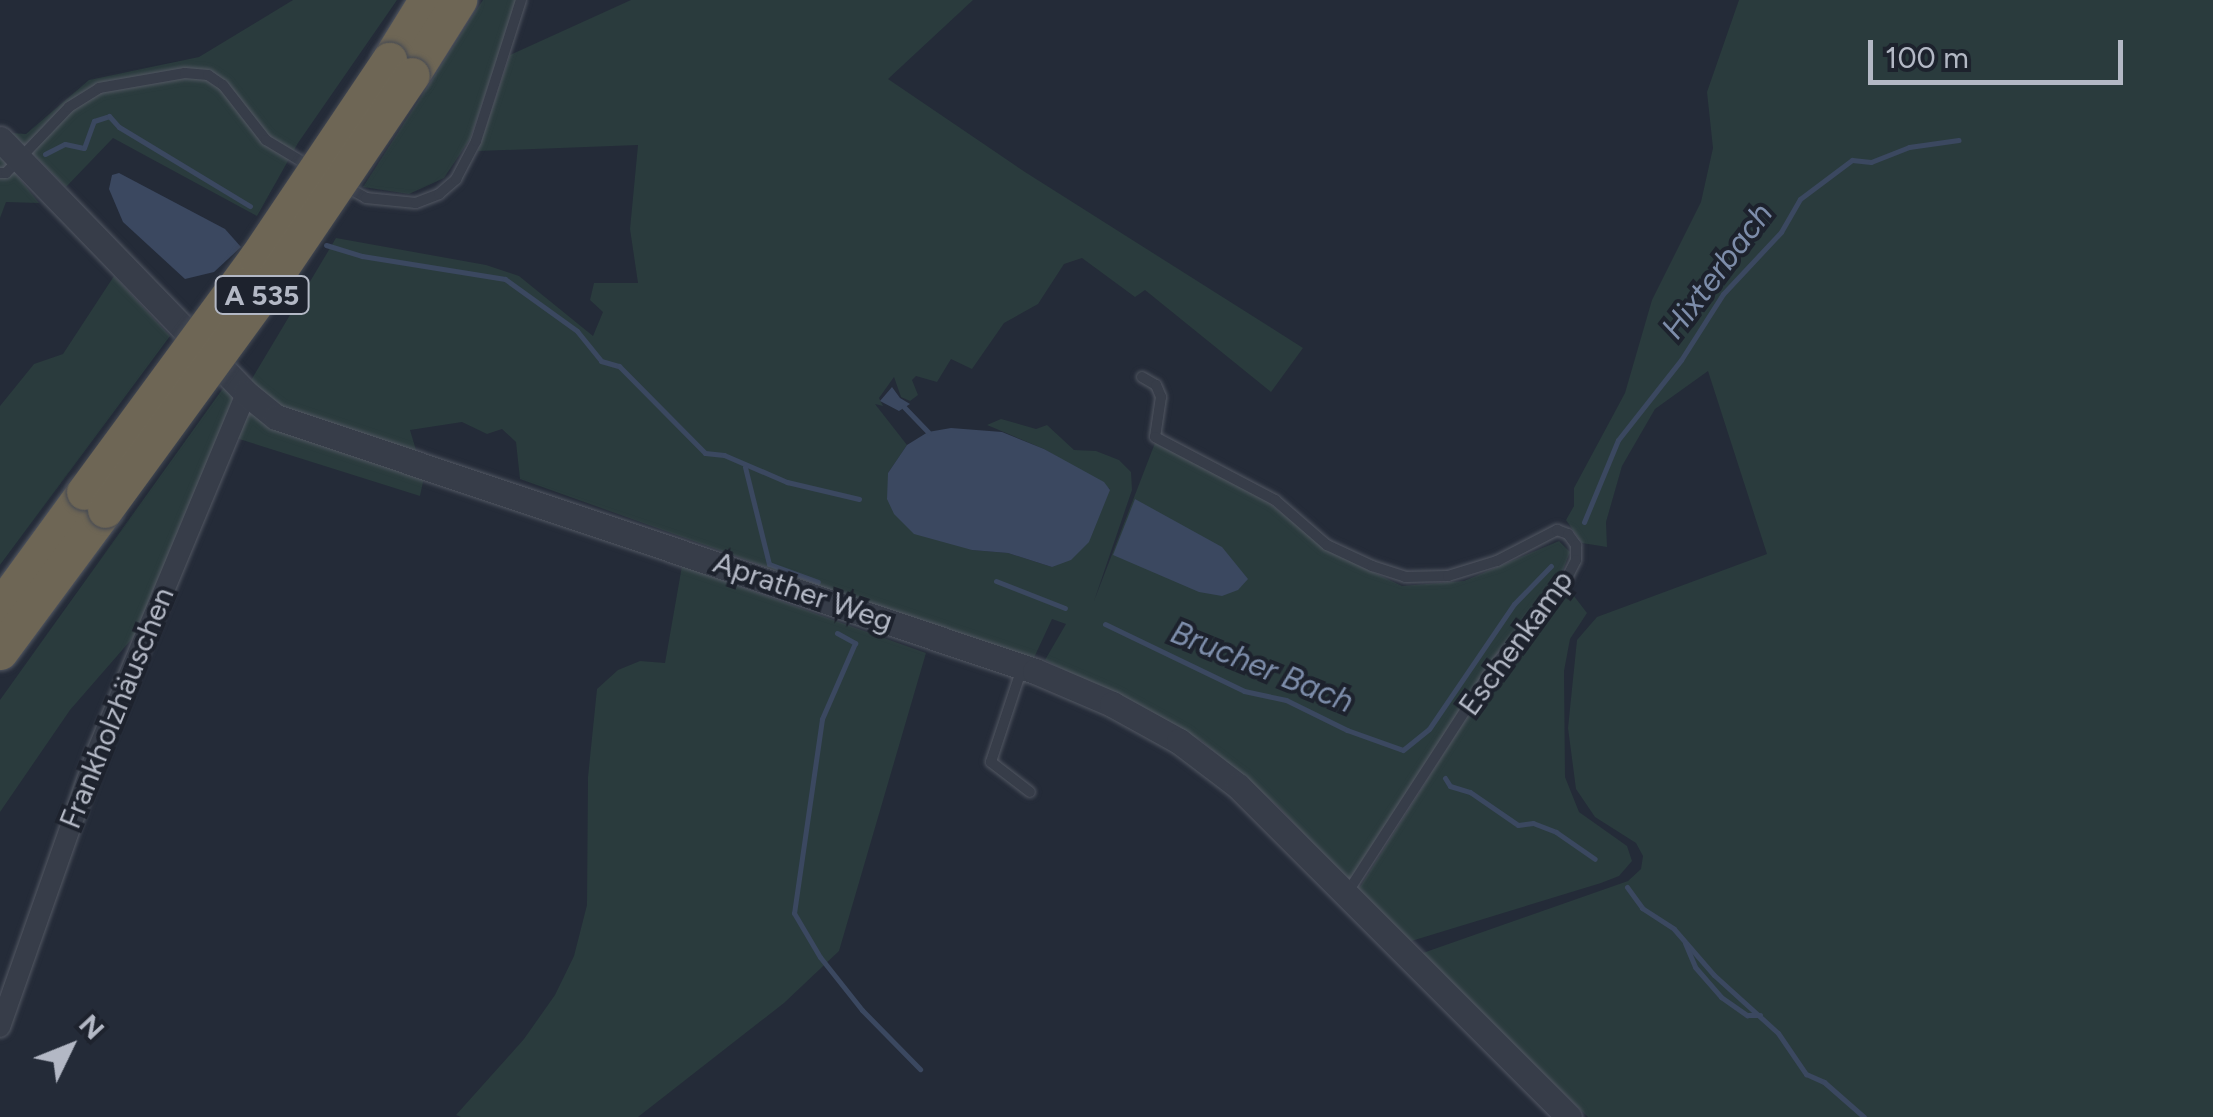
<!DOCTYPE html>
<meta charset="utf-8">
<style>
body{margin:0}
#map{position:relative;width:2213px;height:1117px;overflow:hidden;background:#242b38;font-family:Figtree,sans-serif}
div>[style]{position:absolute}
.green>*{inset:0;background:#2a3b3d}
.water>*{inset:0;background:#3b4860}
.stream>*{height:5px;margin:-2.5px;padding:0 2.5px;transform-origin:2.5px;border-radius:2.5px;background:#3b4860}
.roads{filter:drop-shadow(0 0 2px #535863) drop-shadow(0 0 2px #535863)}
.service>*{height:10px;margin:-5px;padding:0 5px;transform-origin:5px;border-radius:5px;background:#373d49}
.minor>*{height:20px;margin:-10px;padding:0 10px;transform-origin:10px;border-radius:10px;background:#373d49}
.tertiary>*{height:25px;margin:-12.5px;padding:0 12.5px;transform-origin:12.5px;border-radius:12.5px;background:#373d49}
.motorway>*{height:35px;margin:-17.5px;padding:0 17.5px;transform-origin:17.5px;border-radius:17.5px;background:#6e6655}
.bridges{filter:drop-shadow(0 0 2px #434853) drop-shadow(0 0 2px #434853)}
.motorway-bridge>*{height:35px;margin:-17.5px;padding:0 17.5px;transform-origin:17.5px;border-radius:17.5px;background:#6e6655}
span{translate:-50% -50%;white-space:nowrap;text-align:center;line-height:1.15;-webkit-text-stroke:8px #1d222d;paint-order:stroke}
.shield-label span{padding:2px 8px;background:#1d222d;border:2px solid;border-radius:8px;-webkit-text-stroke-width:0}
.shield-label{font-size:28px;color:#b3b8c5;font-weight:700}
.street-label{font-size:30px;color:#b3b8c5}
.water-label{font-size:32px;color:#7d8daa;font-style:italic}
.north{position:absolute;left:20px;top:997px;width:100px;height:100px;-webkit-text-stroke:8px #1d222d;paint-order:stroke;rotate:47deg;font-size:28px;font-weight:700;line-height:40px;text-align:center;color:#b3b8c5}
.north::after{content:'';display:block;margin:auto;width:35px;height:45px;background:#b3b8c5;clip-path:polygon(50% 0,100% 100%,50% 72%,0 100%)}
.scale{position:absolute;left:1868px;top:40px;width:255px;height:45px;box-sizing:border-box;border:5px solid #b3b8c5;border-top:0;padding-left:12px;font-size:30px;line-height:35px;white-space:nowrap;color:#b3b8c5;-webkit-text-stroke:8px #1d222d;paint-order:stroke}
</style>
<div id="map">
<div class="green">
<i style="clip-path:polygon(293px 0,397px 0,298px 143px,257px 216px,113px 138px,66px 187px,12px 133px,26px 134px,89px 80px,199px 57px)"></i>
<i style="clip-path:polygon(483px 0,517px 0,470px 139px,444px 178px,409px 194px,363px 187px)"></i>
<i style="clip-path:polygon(631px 0,973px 0,888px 79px,1025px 172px,1303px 348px,1271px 392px,1145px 290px,1135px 297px,1082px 258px,1064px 264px,1038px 304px,1004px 323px,972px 369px,951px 359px,937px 382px,916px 376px,912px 380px,918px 395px,910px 401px,901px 397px,894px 377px,879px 398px,883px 406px,875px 404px,907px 445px,888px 473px,972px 550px,1008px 553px,1052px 567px,1110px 489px,1044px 449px,987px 425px,1001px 419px,1036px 429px,1047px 425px,1074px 450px,1096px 451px,1119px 460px,1131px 472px,1132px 490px,1094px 601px,1155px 443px,1264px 499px,1329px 551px,1402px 586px,1464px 581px,1559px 541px,1570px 552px,1561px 575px,1500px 649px,1348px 882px,1279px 807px,1202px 741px,1045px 660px,1066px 624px,1052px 619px,1032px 662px,520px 479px,516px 442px,502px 429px,487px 434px,462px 422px,410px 430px,424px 477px,420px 496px,236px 438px,144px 625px,70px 710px,0 812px,0 700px,226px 384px,250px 382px,336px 238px,486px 265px,519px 276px,593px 336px,603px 312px,590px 300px,594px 283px,638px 283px,630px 229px,638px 145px,478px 151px,510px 55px)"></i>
<i style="clip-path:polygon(1739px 0,2213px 0,2213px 1117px,1588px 1117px,1420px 954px,1628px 881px,1641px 869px,1643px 856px,1636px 843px,1595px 817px,1576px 789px,1568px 728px,1577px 640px,1597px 617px,1767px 554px,1708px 371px,1655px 409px,1622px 466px,1606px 522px,1607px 547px,1582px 543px,1566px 520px,1574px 506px,1574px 488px,1625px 393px,1652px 300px,1701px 202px,1713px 148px,1707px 92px)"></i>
<i style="clip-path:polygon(0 154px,39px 203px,6px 202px,0 218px)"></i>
<i style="clip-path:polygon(114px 276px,170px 336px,0 565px,0 406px,34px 364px,63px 354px)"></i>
<i style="clip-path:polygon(682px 566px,926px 653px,839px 951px,784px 1003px,638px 1117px,461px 1117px,456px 1115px,524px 1039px,555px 995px,574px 956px,587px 905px,588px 777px,597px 689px,618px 670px,640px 661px,665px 663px)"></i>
<i style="clip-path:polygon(1567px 587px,1587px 613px,1570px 639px,1564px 671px,1565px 777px,1579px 812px,1627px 846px,1632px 861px,1619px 876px,1601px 883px,1408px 942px,1358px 890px,1460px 728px,1546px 608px)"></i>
</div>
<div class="water">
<i style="clip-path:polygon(119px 173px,225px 229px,241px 247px,214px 272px,185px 279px,123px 222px,109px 189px,112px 175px)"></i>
<i style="clip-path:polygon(892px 387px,900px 398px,910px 404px,899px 411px,880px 401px)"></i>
<i style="clip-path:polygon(951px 428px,1002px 432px,1044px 449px,1104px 482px,1110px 490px,1089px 542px,1071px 560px,1052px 567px,1008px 553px,972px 550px,914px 534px,894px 514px,887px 499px,888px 473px,907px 445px,928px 432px)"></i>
<i style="clip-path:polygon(1135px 499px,1222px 547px,1248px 579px,1238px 590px,1222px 596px,1199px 592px,1113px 555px)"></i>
</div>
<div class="stream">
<i style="left:45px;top:154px;width:22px;rotate:-27deg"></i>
<i style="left:65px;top:144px;width:19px;rotate:12deg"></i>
<i style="left:84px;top:148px;width:29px;rotate:-70deg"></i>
<i style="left:94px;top:121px;width:16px;rotate:-18deg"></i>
<i style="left:109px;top:116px;width:15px;rotate:48deg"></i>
<i style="left:119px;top:127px;width:153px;rotate:31.1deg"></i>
<i style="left:326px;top:245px;width:38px;rotate:17deg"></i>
<i style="left:362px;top:256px;width:145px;rotate:9.1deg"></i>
<i style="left:505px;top:279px;width:89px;rotate:35.8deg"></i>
<i style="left:577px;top:331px;width:38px;rotate:51deg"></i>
<i style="left:601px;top:361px;width:19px;rotate:16deg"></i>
<i style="left:619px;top:366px;width:122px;rotate:45.3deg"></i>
<i style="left:705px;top:453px;width:19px;rotate:6deg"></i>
<i style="left:724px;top:455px;width:69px;rotate:23.2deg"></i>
<i style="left:787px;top:482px;width:74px;rotate:13.3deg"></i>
<i style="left:904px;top:407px;width:35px;rotate:46deg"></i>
<i style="left:745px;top:467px;width:100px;rotate:76.1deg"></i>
<i style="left:769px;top:564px;width:52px;rotate:20.2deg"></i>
<i style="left:1584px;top:522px;width:89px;rotate:-67.5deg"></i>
<i style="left:1618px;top:440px;width:102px;rotate:-51.8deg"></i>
<i style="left:1681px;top:360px;width:78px;rotate:-57.5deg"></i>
<i style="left:1723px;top:294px;width:85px;rotate:-46.9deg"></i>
<i style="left:1781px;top:232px;width:38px;rotate:-60deg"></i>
<i style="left:1800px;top:199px;width:65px;rotate:-36.9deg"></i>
<i style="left:1852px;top:160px;width:19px;rotate:6deg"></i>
<i style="left:1871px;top:162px;width:41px;rotate:-21.5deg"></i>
<i style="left:1909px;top:147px;width:50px;rotate:-8deg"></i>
<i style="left:996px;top:581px;width:74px;rotate:21.4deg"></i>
<i style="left:1105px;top:624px;width:154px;rotate:25.7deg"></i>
<i style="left:1244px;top:691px;width:43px;rotate:12.1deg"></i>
<i style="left:1286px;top:700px;width:68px;rotate:26.2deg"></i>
<i style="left:1347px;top:730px;width:59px;rotate:19.7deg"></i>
<i style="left:1403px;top:750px;width:33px;rotate:-39deg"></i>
<i style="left:1429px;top:729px;width:151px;rotate:-55.8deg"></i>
<i style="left:1514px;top:604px;width:53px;rotate:-45.8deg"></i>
<i style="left:837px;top:633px;width:21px;rotate:29deg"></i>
<i style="left:855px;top:643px;width:83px;rotate:113.5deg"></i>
<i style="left:822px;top:719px;width:196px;rotate:98.2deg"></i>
<i style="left:794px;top:913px;width:51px;rotate:59.4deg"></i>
<i style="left:820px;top:957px;width:68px;rotate:51.6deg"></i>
<i style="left:862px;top:1010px;width:83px;rotate:45.5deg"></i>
<i style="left:1445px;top:778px;width:9px;rotate:58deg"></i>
<i style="left:1450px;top:786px;width:21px;rotate:17deg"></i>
<i style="left:1470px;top:792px;width:58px;rotate:34.5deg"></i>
<i style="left:1518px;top:825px;width:15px;rotate:-8deg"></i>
<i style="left:1533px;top:823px;width:25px;rotate:21deg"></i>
<i style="left:1556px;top:832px;width:47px;rotate:34.7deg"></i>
<i style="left:1627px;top:887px;width:26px;rotate:54deg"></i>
<i style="left:1642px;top:908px;width:38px;rotate:33deg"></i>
<i style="left:1674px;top:929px;width:61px;rotate:49deg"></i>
<i style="left:1714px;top:975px;width:86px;rotate:42.2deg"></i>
<i style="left:1778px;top:1033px;width:50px;rotate:55.7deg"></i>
<i style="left:1806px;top:1074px;width:20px;rotate:24deg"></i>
<i style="left:1824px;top:1082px;width:53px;rotate:41.2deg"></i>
<i style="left:1685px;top:943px;width:26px;rotate:67deg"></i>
<i style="left:1695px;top:967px;width:40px;rotate:49deg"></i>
<i style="left:1721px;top:997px;width:32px;rotate:35deg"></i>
<i style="left:1747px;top:1015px;width:13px"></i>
</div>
<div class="roads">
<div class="service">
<i style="left:0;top:173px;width:6px"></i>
<i style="left:6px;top:173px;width:91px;rotate:-46.3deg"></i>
<i style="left:69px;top:107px;width:36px;rotate:-32deg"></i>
<i style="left:99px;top:88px;width:87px;rotate:-9.9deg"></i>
<i style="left:185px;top:73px;width:23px;rotate:5deg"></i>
<i style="left:208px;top:75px;width:18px;rotate:34deg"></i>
<i style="left:223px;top:85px;width:70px;rotate:52deg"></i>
<i style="left:266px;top:140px;width:52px;rotate:31deg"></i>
<i style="left:343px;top:185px;width:26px;rotate:29deg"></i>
<i style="left:366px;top:198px;width:50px;rotate:5.7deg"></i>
<i style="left:416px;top:203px;width:25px;rotate:-21deg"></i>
<i style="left:439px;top:194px;width:23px;rotate:-41deg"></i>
<i style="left:456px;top:179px;width:43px;rotate:-62.2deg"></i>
<i style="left:476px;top:141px;width:148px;rotate:-72.3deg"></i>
<i style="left:1142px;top:377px;width:16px;rotate:30deg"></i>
<i style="left:1156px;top:385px;width:13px;rotate:67deg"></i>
<i style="left:1161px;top:397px;width:40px;rotate:98.5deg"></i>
<i style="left:1155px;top:437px;width:136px;rotate:27.7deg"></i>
<i style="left:1275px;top:500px;width:69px;rotate:40.9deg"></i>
<i style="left:1327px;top:545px;width:50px;rotate:25deg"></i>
<i style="left:1372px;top:566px;width:35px;rotate:18deg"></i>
<i style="left:1405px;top:577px;width:43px;rotate:-1.3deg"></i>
<i style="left:1448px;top:576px;width:51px;rotate:-17deg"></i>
<i style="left:1497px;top:561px;width:68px;rotate:-27.3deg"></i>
<i style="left:1557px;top:530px;width:12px;rotate:20deg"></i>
<i style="left:1568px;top:534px;width:14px;rotate:54deg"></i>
<i style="left:1576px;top:545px;width:15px;rotate:90deg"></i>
<i style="left:1576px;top:560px;width:18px;rotate:117deg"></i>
<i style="left:1568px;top:576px;width:120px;rotate:129.3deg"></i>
<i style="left:1492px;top:669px;width:265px;rotate:122.9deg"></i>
<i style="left:1022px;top:668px;width:99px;rotate:108.3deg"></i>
<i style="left:991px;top:762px;width:49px;rotate:37.6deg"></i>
</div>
<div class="minor">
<i style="left:0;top:1027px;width:289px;rotate:-70.6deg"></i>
<i style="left:96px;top:754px;width:391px;rotate:-67.4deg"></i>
</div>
<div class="tertiary">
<i style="left:0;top:139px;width:354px;rotate:45.9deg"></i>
<i style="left:246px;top:393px;width:38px;rotate:39deg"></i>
<i style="left:276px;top:417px;width:800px;rotate:18.5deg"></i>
<i style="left:1035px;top:671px;width:84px;rotate:23.2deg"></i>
<i style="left:1112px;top:704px;width:77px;rotate:28.9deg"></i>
<i style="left:1179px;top:741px;width:74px;rotate:37.3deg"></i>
<i style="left:1238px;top:786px;width:468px;rotate:45deg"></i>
</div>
<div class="motorway">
<i style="left:389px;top:60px;width:70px;rotate:-58.3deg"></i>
<i style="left:412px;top:75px;width:89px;rotate:-57.9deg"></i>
<i style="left:0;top:607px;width:142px;rotate:-53.9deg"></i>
<i style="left:0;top:652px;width:177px;rotate:-53.5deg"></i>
</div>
</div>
<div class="bridges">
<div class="motorway-bridge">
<i style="left:84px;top:492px;width:290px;rotate:-53.7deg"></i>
<i style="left:256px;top:258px;width:239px;rotate:-56.1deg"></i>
<i style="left:105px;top:510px;width:288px;rotate:-53.9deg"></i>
<i style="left:275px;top:277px;width:244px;rotate:-55.9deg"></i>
</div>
</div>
<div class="shield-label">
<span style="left:262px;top:295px">A 535</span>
</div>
<div class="street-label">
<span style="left:803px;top:592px;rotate:19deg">Aprather Weg</span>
<span style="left:1516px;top:643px;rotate:-54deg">Eschenkamp</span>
<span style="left:117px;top:708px;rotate:-68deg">Frankholzhäuschen</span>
</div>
<div class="water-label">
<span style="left:1717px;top:271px;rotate:-53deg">Hixterbach</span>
<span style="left:1262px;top:667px;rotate:22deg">Brucher Bach</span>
</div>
<div class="north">N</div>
<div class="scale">100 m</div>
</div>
